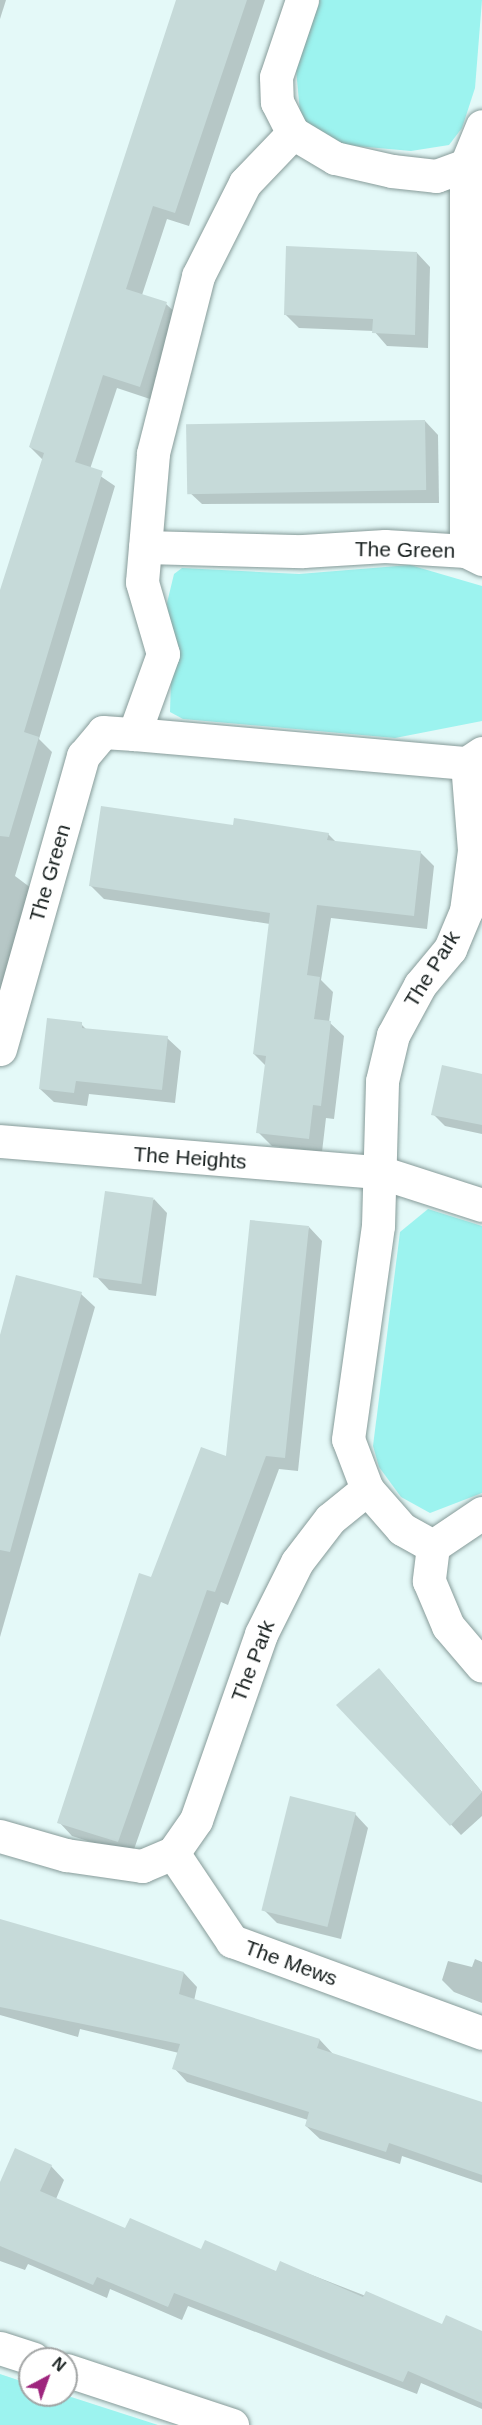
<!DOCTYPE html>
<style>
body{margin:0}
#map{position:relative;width:482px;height:2425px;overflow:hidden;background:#e4f9f8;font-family:Arial,sans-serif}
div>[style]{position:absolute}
.green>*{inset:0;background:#9cf3ef}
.shadow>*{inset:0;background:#0003}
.building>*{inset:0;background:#c6dad9;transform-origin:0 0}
.roads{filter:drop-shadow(0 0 2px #879b99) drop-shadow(0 0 2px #879b99)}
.minor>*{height:33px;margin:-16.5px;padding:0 16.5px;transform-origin:16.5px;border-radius:16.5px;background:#fff}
span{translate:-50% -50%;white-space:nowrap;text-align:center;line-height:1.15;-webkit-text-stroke:6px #fff;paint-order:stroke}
.street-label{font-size:21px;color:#161e1d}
.north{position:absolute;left:18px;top:2347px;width:60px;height:60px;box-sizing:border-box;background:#fff;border:2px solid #a2a5a5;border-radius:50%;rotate:41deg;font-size:16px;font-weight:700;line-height:24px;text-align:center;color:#161e1d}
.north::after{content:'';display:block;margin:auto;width:21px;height:27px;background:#9e257d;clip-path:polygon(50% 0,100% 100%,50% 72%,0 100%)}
</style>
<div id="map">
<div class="green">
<i style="clip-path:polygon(320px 0,482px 0,475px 88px,462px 128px,449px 145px,411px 151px,345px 145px,301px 123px,296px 69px)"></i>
<i style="clip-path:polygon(410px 565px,482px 586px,482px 721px,395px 738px,183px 719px,170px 712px,172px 646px,167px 603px,174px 574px,182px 568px,299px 574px)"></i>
<i style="clip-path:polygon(428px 1209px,482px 1226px,482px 1493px,430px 1513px,401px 1497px,379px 1467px,373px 1446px,400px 1232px)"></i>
<i style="clip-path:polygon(0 2374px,30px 2384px,30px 2395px,65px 2395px,158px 2425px,0 2425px)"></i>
</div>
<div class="shadow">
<i style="clip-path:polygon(0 0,6px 0,0 19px)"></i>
<i style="clip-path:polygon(177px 0,265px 0,189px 226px,167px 219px,142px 295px,166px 304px,180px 317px,153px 400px,117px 388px,90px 469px,115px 486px,39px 739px,52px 752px,15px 876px,35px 891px,0 1014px,0 621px,43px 460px,30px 447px)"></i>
<i style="clip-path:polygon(417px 253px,430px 267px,428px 348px,387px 346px,374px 331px,299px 328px,285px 314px)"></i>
<i style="clip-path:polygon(425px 421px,438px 435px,439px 503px,202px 504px,188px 491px)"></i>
<i style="clip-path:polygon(234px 827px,328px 834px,336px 842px,420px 852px,434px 866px,427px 929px,331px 918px,321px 980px,333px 992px,329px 1022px,344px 1036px,334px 1119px,326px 1118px,322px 1152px,272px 1146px,258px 1132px,266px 1066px,254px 1054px,270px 924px,104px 899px,90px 885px)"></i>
<i style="clip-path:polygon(81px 1024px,87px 1030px,167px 1038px,181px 1051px,175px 1103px,89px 1094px,87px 1106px,54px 1102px,40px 1089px)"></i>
<i style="clip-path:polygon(482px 1075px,482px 1134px,445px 1126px,433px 1114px)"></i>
<i style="clip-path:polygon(154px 1199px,167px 1213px,156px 1296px,109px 1290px,96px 1276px)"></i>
<i style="clip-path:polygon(309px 1227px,322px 1241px,298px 1471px,279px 1469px,228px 1605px,221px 1602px,132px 1855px,72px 1836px,59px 1822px,152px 1579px,227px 1458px)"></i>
<i style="clip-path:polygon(81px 1294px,95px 1307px,0 1637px,0 1335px)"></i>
<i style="clip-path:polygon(388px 1679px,482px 1792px,482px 1816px,461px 1835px,338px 1705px)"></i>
<i style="clip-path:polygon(355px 1814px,368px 1828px,341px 1939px,277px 1923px,263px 1909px)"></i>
<i style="clip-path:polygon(0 1921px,184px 1973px,197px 1987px,194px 2001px,320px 2040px,333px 2054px,482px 2105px,482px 2183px,402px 2156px,400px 2164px,320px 2139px,306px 2126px,308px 2120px,187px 2082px,174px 2068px,179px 2053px,80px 2029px,78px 2037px,0 2015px)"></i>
<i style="clip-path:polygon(475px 1959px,482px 1962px,482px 2003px,454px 1992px,442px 1980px,448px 1961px,472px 1967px)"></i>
<i style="clip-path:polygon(51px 2166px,64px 2180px,56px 2199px,126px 2230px,276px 2273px,281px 2263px,443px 2326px,482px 2333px,482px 2409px,421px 2383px,417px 2394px,188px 2306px,182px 2320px,110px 2289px,107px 2298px,28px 2264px,25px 2270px,0 2261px,0 2184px)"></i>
</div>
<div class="building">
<i style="clip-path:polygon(176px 0,247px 0,175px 213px,153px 206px,126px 289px,167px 302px,140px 387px,103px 375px,75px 462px,103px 471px,24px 732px,39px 737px,9px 837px,0 836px,0 590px,44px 453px,29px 447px)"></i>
<i style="clip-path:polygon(286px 246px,417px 252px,415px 335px,372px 333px,373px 319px,284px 315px)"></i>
<i style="left:425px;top:420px;width:70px;height:239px;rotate:89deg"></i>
<i style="clip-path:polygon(101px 806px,233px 825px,234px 818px,329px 833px,327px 840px,421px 851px,414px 916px,317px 905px,307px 975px,320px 977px,314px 1019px,331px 1021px,321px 1106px,313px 1105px,309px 1139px,256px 1133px,266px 1056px,253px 1054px,270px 913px,89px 886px)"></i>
<i style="clip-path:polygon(47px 1018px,82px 1022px,82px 1028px,168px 1036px,162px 1090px,76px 1081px,74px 1093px,39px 1089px)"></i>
<i style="clip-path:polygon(442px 1065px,482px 1074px,482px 1125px,431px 1115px)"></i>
<i style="left:105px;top:1191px;width:49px;height:87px;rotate:8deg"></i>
<i style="clip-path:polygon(250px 1220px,309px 1226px,285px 1458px,266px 1456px,215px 1592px,207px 1590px,118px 1842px,57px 1823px,139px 1573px,151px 1577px,201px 1447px,226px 1456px)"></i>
<i style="clip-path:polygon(16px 1275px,82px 1292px,10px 1552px,0 1550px,0 1335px)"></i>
<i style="clip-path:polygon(379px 1668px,482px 1792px,450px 1826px,336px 1705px)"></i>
<i style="left:290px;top:1796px;width:68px;height:118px;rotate:14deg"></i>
<i style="clip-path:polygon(0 1919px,184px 1972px,179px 1994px,320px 2039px,317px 2048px,482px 2102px,482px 2175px,389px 2143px,386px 2152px,305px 2126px,309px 2112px,172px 2069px,180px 2044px,0 2007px)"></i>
<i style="clip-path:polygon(15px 2148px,52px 2165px,40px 2191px,125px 2228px,130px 2218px,201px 2249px,205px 2240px,276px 2271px,280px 2261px,363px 2297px,366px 2291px,442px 2324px,446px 2315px,482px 2331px,482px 2403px,408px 2371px,403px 2382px,174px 2293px,168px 2307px,97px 2277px,93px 2285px,0 2246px,0 2182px)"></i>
</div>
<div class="roads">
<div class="minor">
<i style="left:302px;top:0;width:81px;rotate:108.7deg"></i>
<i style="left:276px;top:77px;width:25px;rotate:88deg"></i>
<i style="left:277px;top:102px;width:35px;rotate:63deg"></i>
<i style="left:293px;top:133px;width:49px;rotate:30.8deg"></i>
<i style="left:335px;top:158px;width:58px;rotate:12.8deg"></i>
<i style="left:392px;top:171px;width:44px;rotate:6.5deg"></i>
<i style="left:436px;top:176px;width:32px;rotate:-20deg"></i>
<i style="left:145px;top:547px;width:158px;rotate:1.5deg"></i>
<i style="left:303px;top:551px;width:82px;rotate:-3.5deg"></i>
<i style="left:385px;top:546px;width:81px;rotate:3.5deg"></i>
<i style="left:466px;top:551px;width:18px;rotate:27deg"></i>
<i style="left:466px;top:551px;width:386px;rotate:-90deg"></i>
<i style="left:466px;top:165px;width:42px;rotate:-67.7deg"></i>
<i style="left:134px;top:734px;width:334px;rotate:5deg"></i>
<i style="left:467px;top:763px;width:18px;rotate:-34deg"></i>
<i style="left:0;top:1049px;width:305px;rotate:-74.2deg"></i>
<i style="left:83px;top:756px;width:31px;rotate:-50deg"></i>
<i style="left:103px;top:732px;width:31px;rotate:4deg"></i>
<i style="left:134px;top:734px;width:85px;rotate:-70.1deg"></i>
<i style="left:163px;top:654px;width:75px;rotate:-106.3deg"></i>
<i style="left:142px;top:582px;width:129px;rotate:-85.1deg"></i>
<i style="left:153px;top:453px;width:183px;rotate:-75.7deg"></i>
<i style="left:198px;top:276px;width:104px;rotate:-63.2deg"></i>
<i style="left:245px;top:183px;width:69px;rotate:-46.2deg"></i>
<i style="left:0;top:1141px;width:381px;rotate:4.7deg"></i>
<i style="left:380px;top:1172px;width:107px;rotate:17.9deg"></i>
<i style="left:367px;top:1489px;width:53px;rotate:48.8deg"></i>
<i style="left:402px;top:1529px;width:35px;rotate:29deg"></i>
<i style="left:433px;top:1546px;width:35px;rotate:97deg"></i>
<i style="left:429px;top:1581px;width:49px;rotate:67.1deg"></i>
<i style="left:448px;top:1626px;width:52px;rotate:49.6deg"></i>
<i style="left:433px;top:1546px;width:59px;rotate:-34deg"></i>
<i style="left:0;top:1836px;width:69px;rotate:16.1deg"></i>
<i style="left:66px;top:1855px;width:77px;rotate:8.2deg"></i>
<i style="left:142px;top:1866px;width:34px;rotate:-23deg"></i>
<i style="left:173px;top:1853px;width:40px;rotate:-55.1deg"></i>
<i style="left:196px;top:1820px;width:197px;rotate:-70.7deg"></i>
<i style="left:261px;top:1634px;width:80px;rotate:-63.4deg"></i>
<i style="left:297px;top:1562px;width:54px;rotate:-52.5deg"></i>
<i style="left:330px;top:1519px;width:48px;rotate:-39deg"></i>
<i style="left:367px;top:1489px;width:53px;rotate:-110.8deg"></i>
<i style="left:348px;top:1439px;width:215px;rotate:-82deg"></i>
<i style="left:378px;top:1226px;width:145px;rotate:-88.4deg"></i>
<i style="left:382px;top:1081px;width:47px;rotate:-76.6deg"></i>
<i style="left:393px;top:1035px;width:57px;rotate:-61.6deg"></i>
<i style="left:420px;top:985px;width:47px;rotate:-50.2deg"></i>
<i style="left:450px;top:949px;width:41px;rotate:-67.2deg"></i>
<i style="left:466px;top:911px;width:62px;rotate:-82.5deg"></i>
<i style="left:474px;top:850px;width:87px;rotate:-94.6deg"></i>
<i style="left:173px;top:1853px;width:106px;rotate:56.2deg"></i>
<i style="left:232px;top:1941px;width:266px;rotate:20.2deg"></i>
<i style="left:0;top:2348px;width:35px;rotate:18deg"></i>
<i style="left:66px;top:2370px;width:175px;rotate:18.3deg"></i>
</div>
</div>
<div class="street-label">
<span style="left:405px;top:550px;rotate:1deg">The Green</span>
<span style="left:50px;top:873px;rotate:-74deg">The Green</span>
<span style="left:432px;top:969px;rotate:-58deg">The Park</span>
<span style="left:190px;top:1158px;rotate:4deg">The Heights</span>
<span style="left:253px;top:1661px;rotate:-69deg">The Park</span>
<span style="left:291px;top:1963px;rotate:20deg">The Mews</span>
</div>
<div class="north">N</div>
</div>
